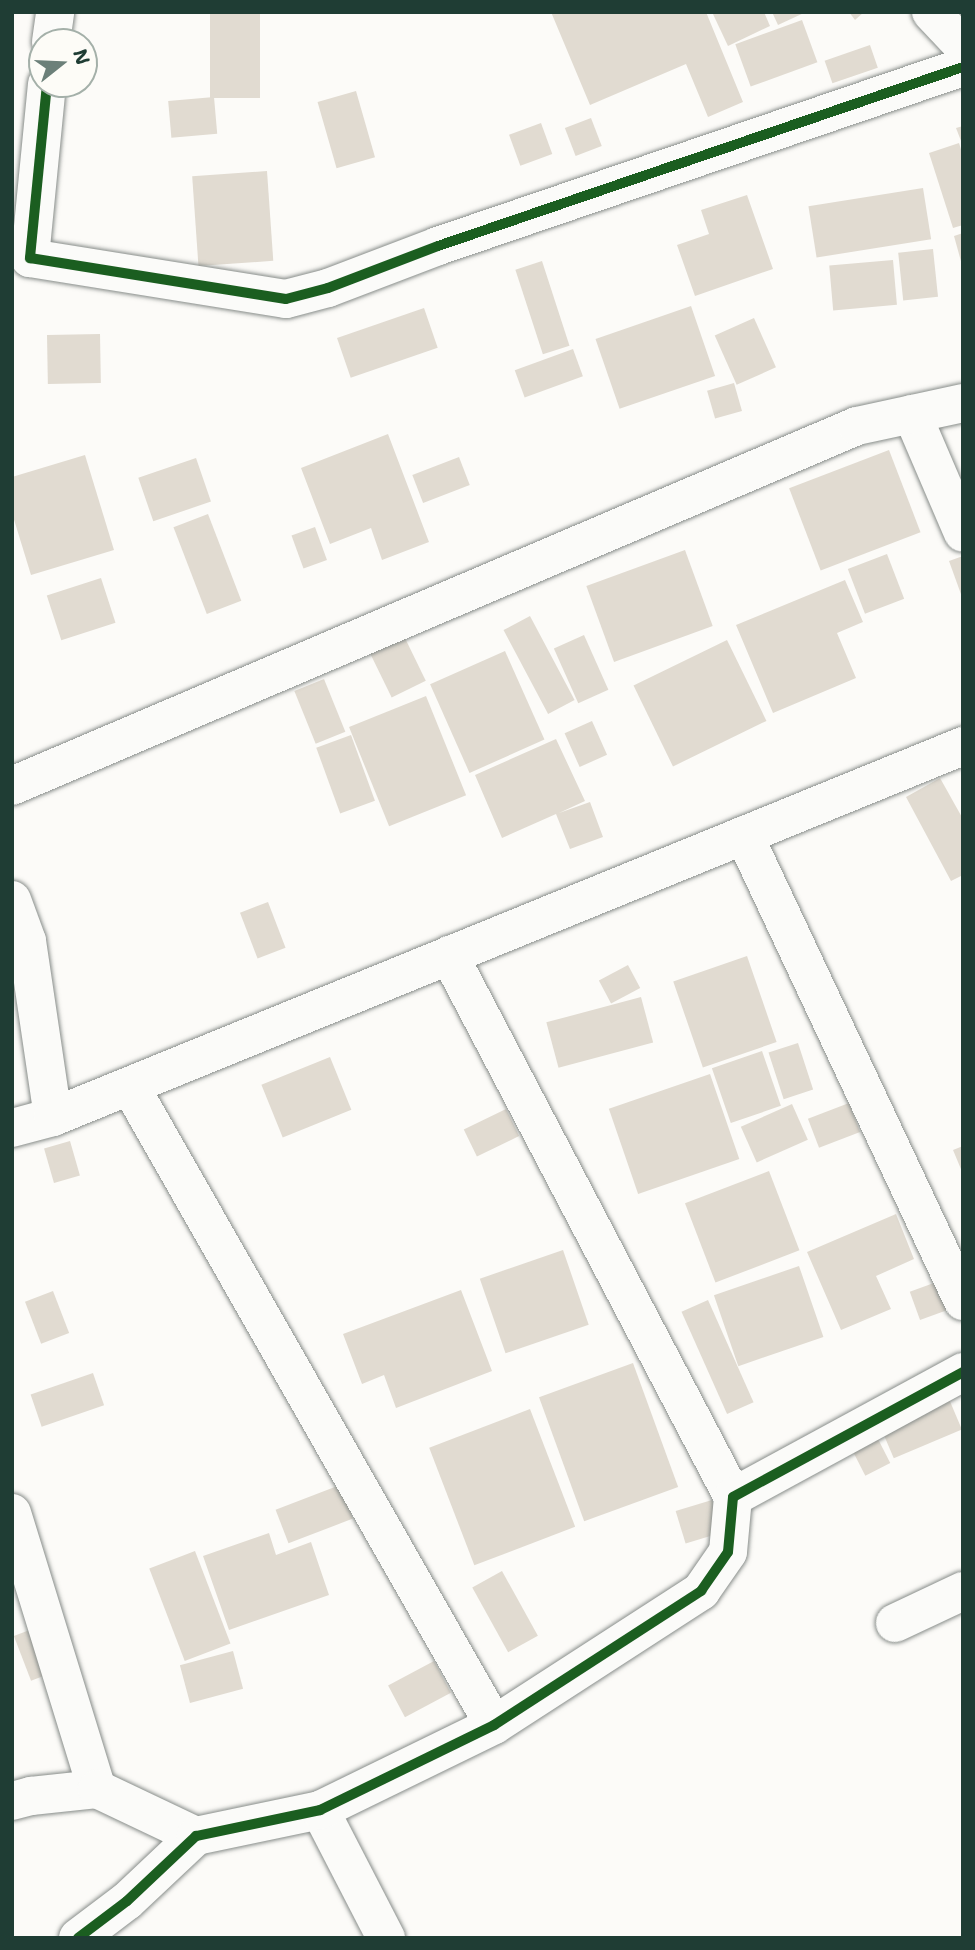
<!DOCTYPE html>
<style>
body{margin:0}
#map{position:relative;width:975px;height:1950px;overflow:hidden;background:#fcfbf8;font-family:"Shantell Sans",sans-serif}
div>[style]{position:absolute}
.building>*{inset:0;background:#e1dbd1;transform-origin:0 0}
.roads{filter:drop-shadow(0 0 2px #888d8a) drop-shadow(0 0 2px #888d8a)}
.minor>*{height:38px;margin:-19px;padding:0 19px;transform-origin:19px;border-radius:19px;background:#fbfbf9}
.cycleway>*{height:10px;margin:-5px;padding:0 5px;transform-origin:5px;border-radius:5px;background:#1b5e20}
span{translate:-50% -50%;white-space:nowrap;text-align:center;line-height:1.15;-webkit-text-stroke:5px #fdfcf7;paint-order:stroke}
.frame{position:absolute;inset:0;border:14px solid #1f3d34;pointer-events:none}
.north{position:absolute;left:28px;top:28px;width:70px;height:70px;box-sizing:border-box;background:#fdfcf7;border:2px solid #a4b0a9;border-radius:50%;rotate:72deg;font-size:19px;font-weight:700;line-height:28px;text-align:center;color:#1f3d34}
.north::after{content:'';display:block;margin:auto;width:24px;height:32px;background:#6c8079;clip-path:polygon(50% 0,100% 100%,50% 72%,0 100%)}
</style>
<div id="map">
<div class="building">
<i style="left:210px;top:12px;width:50px;height:86px"></i>
<i style="clip-path:polygon(551px 12px,706px 12px,743px 102px,708px 117px,686px 64px,590px 105px)"></i>
<i style="clip-path:polygon(712px 12px,764px 12px,770px 26px,728px 46px)"></i>
<i style="clip-path:polygon(772px 12px,806px 12px,778px 25px)"></i>
<i style="clip-path:polygon(849px 12px,864px 12px,855px 20px)"></i>
<i style="left:802px;top:20px;width:45px;height:71px;rotate:70deg"></i>
<i style="left:870px;top:45px;width:24px;height:48px;rotate:71deg"></i>
<i style="left:356px;top:91px;width:69px;height:40px;rotate:74deg"></i>
<i style="left:214px;top:97px;width:37px;height:46px;rotate:85deg"></i>
<i style="left:591px;top:118px;width:30px;height:28px;rotate:69deg"></i>
<i style="left:541px;top:123px;width:33px;height:34px;rotate:70deg"></i>
<i style="clip-path:polygon(963px 126px,963px 146px,956px 128px)"></i>
<i style="clip-path:polygon(959px 143px,963px 156px,963px 225px,953px 228px,929px 153px)"></i>
<i style="left:267px;top:171px;width:90px;height:75px;rotate:86deg"></i>
<i style="left:923px;top:188px;width:52px;height:116px;rotate:81deg"></i>
<i style="clip-path:polygon(747px 195px,773px 269px,695px 296px,677px 245px,709px 234px,701px 210px)"></i>
<i style="clip-path:polygon(963px 233px,963px 265px,962px 265px,954px 236px)"></i>
<i style="left:933px;top:249px;width:48px;height:35px;rotate:84deg"></i>
<i style="left:893px;top:260px;width:45px;height:64px;rotate:85deg"></i>
<i style="left:542px;top:261px;width:89px;height:28px;rotate:72deg"></i>
<i style="left:691px;top:306px;width:74px;height:101px;rotate:71deg"></i>
<i style="left:424px;top:308px;width:42px;height:92px;rotate:71deg"></i>
<i style="left:754px;top:318px;width:54px;height:43px;rotate:66deg"></i>
<i style="left:100px;top:334px;width:49px;height:53px;rotate:89deg"></i>
<i style="left:573px;top:349px;width:29px;height:62px;rotate:70deg"></i>
<i style="left:734px;top:383px;width:29px;height:28px;rotate:74deg"></i>
<i style="clip-path:polygon(388px 434px,429px 542px,382px 560px,371px 528px,330px 544px,301px 468px)"></i>
<i style="left:889px;top:450px;width:88px;height:107px;rotate:69deg"></i>
<i style="clip-path:polygon(85px 455px,114px 550px,31px 575px,12px 513px,12px 477px)"></i>
<i style="left:459px;top:457px;width:30px;height:50px;rotate:69deg"></i>
<i style="left:196px;top:458px;width:46px;height:61px;rotate:71deg"></i>
<i style="left:208px;top:514px;width:93px;height:37px;rotate:69deg"></i>
<i style="left:315px;top:527px;width:35px;height:25px;rotate:70deg"></i>
<i style="left:685px;top:550px;width:81px;height:105px;rotate:70deg"></i>
<i style="left:887px;top:554px;width:48px;height:42px;rotate:69deg"></i>
<i style="clip-path:polygon(963px 556px,963px 597px,962px 597px,949px 561px)"></i>
<i style="left:101px;top:578px;width:47px;height:57px;rotate:72deg"></i>
<i style="clip-path:polygon(845px 580px,863px 622px,837px 633px,856px 678px,773px 713px,736px 625px)"></i>
<i style="left:530px;top:616px;width:95px;height:30px;rotate:62deg"></i>
<i style="left:403px;top:634px;width:52px;height:38px;rotate:64deg"></i>
<i style="left:584px;top:635px;width:60px;height:33px;rotate:66deg"></i>
<i style="left:727px;top:640px;width:90px;height:104px;rotate:64deg"></i>
<i style="left:505px;top:651px;width:97px;height:82px;rotate:66deg"></i>
<i style="left:324px;top:679px;width:57px;height:32px;rotate:68deg"></i>
<i style="left:426px;top:696px;width:107px;height:83px;rotate:68deg"></i>
<i style="left:592px;top:721px;width:37px;height:30px;rotate:66deg"></i>
<i style="left:351px;top:735px;width:70px;height:37px;rotate:70deg"></i>
<i style="clip-path:polygon(556px 739px,585px 801px,559px 813px,590px 802px,603px 837px,570px 849px,556px 814px,502px 838px,475px 775px)"></i>
<i style="clip-path:polygon(940px 778px,963px 819px,963px 875px,951px 881px,906px 797px)"></i>
<i style="left:268px;top:902px;width:49px;height:30px;rotate:69deg"></i>
<i style="left:747px;top:956px;width:91px;height:78px;rotate:71deg"></i>
<i style="left:628px;top:965px;width:26px;height:33px;rotate:62deg"></i>
<i style="left:641px;top:997px;width:47px;height:98px;rotate:75deg"></i>
<i style="left:798px;top:1043px;width:49px;height:31px;rotate:72deg"></i>
<i style="left:762px;top:1051px;width:58px;height:53px;rotate:71deg"></i>
<i style="left:330px;top:1057px;width:57px;height:74px;rotate:68deg"></i>
<i style="left:710px;top:1074px;width:90px;height:107px;rotate:71deg"></i>
<i style="left:849px;top:1103px;width:31px;height:44px;rotate:69deg"></i>
<i style="left:792px;top:1104px;width:39px;height:56px;rotate:66deg"></i>
<i style="left:506px;top:1109px;width:30px;height:47px;rotate:64deg"></i>
<i style="left:70px;top:1141px;width:36px;height:27px;rotate:74deg"></i>
<i style="clip-path:polygon(963px 1146px,963px 1174px,953px 1150px)"></i>
<i style="left:769px;top:1171px;width:85px;height:90px;rotate:69deg"></i>
<i style="clip-path:polygon(896px 1214px,914px 1259px,876px 1276px,891px 1309px,841px 1330px,807px 1252px)"></i>
<i style="left:563px;top:1250px;width:79px;height:88px;rotate:71deg"></i>
<i style="left:799px;top:1266px;width:75px;height:90px;rotate:71deg"></i>
<i style="left:953px;top:1276px;width:30px;height:46px;rotate:70deg"></i>
<i style="clip-path:polygon(461px 1290px,492px 1371px,396px 1408px,384px 1375px,362px 1384px,343px 1334px)"></i>
<i style="left:53px;top:1291px;width:45px;height:30px;rotate:69deg"></i>
<i style="left:708px;top:1300px;width:112px;height:29px;rotate:66deg"></i>
<i style="left:633px;top:1363px;width:132px;height:100px;rotate:70deg"></i>
<i style="left:93px;top:1373px;width:34px;height:66px;rotate:71deg"></i>
<i style="left:949px;top:1399px;width:33px;height:74px;rotate:67deg"></i>
<i style="left:530px;top:1409px;width:126px;height:108px;rotate:69deg"></i>
<i style="left:878px;top:1439px;width:27px;height:28px;rotate:63deg"></i>
<i style="left:340px;top:1485px;width:36px;height:69px;rotate:69deg"></i>
<i style="left:712px;top:1500px;width:34px;height:38px;rotate:73deg"></i>
<i style="clip-path:polygon(269px 1533px,276px 1555px,311px 1542px,329px 1595px,229px 1630px,203px 1556px)"></i>
<i style="left:195px;top:1551px;width:99px;height:49px;rotate:69deg"></i>
<i style="left:502px;top:1571px;width:74px;height:34px;rotate:61deg"></i>
<i style="left:40px;top:1626px;width:48px;height:28px;rotate:69deg"></i>
<i style="left:233px;top:1651px;width:39px;height:55px;rotate:75deg"></i>
<i style="left:434px;top:1661px;width:36px;height:52px;rotate:62deg"></i>
</div>
<div class="roads">
<div class="minor">
<i style="left:931px;top:12px;width:47px;rotate:46.7deg"></i>
<i style="left:51px;top:42px;width:30px;rotate:-82deg"></i>
<i style="left:47px;top:84px;width:175px;rotate:95.6deg"></i>
<i style="left:30px;top:258px;width:259px;rotate:9.1deg"></i>
<i style="left:286px;top:299px;width:43px;rotate:-14.7deg"></i>
<i style="left:328px;top:288px;width:118px;rotate:-20.9deg"></i>
<i style="left:438px;top:246px;width:555px;rotate:-18.83deg"></i>
<i style="left:912px;top:414px;width:129px;rotate:66.8deg"></i>
<i style="left:12px;top:786px;width:918px;rotate:-23.08deg"></i>
<i style="left:857px;top:426px;width:108px;rotate:-12.2deg"></i>
<i style="left:744px;top:835px;width:515px;rotate:64.83deg"></i>
<i style="left:12px;top:900px;width:44px;rotate:69.9deg"></i>
<i style="left:27px;top:941px;width:178px;rotate:81.6deg"></i>
<i style="left:449px;top:955px;width:612px;rotate:62.35deg"></i>
<i style="left:130px;top:1086px;width:735px;rotate:60.33deg"></i>
<i style="left:12px;top:1128px;width:42px;rotate:-15deg"></i>
<i style="left:53px;top:1117px;width:983px;rotate:-22.18deg"></i>
<i style="left:12px;top:1513px;width:289px;rotate:72.9deg"></i>
<i style="left:895px;top:1623px;width:75px;rotate:-25.2deg"></i>
<i style="left:12px;top:1801px;width:20px;rotate:-15deg"></i>
<i style="left:31px;top:1796px;width:66px;rotate:-6.1deg"></i>
<i style="left:97px;top:1789px;width:110px;rotate:25.4deg"></i>
<i style="left:320px;top:1810px;width:144px;rotate:62.7deg"></i>
<i style="left:78px;top:1938px;width:61px;rotate:-37.1deg"></i>
<i style="left:127px;top:1901px;width:95px;rotate:-43.3deg"></i>
<i style="left:196px;top:1836px;width:127px;rotate:-11.8deg"></i>
<i style="left:320px;top:1810px;width:194px;rotate:-26deg"></i>
<i style="left:494px;top:1725px;width:247px;rotate:-32.9deg"></i>
<i style="left:701px;top:1591px;width:47px;rotate:-55.3deg"></i>
<i style="left:728px;top:1552px;width:55px;rotate:-84.8deg"></i>
<i style="left:733px;top:1497px;width:262px;rotate:-28.5deg"></i>
</div>
</div>
<div class="cycleway">
<i style="left:47px;top:84px;width:175px;rotate:95.6deg"></i>
<i style="left:30px;top:258px;width:259px;rotate:9.1deg"></i>
<i style="left:286px;top:299px;width:43px;rotate:-14.7deg"></i>
<i style="left:328px;top:288px;width:118px;rotate:-20.9deg"></i>
<i style="left:438px;top:246px;width:555px;rotate:-18.83deg"></i>
<i style="left:78px;top:1938px;width:61px;rotate:-37.1deg"></i>
<i style="left:127px;top:1901px;width:95px;rotate:-43.3deg"></i>
<i style="left:196px;top:1836px;width:127px;rotate:-11.8deg"></i>
<i style="left:320px;top:1810px;width:194px;rotate:-26deg"></i>
<i style="left:494px;top:1725px;width:247px;rotate:-32.9deg"></i>
<i style="left:701px;top:1591px;width:47px;rotate:-55.3deg"></i>
<i style="left:728px;top:1552px;width:55px;rotate:-84.8deg"></i>
<i style="left:733px;top:1497px;width:262px;rotate:-28.5deg"></i>
</div>
<div class="frame"></div>
<div class="north">N</div>
</div>
